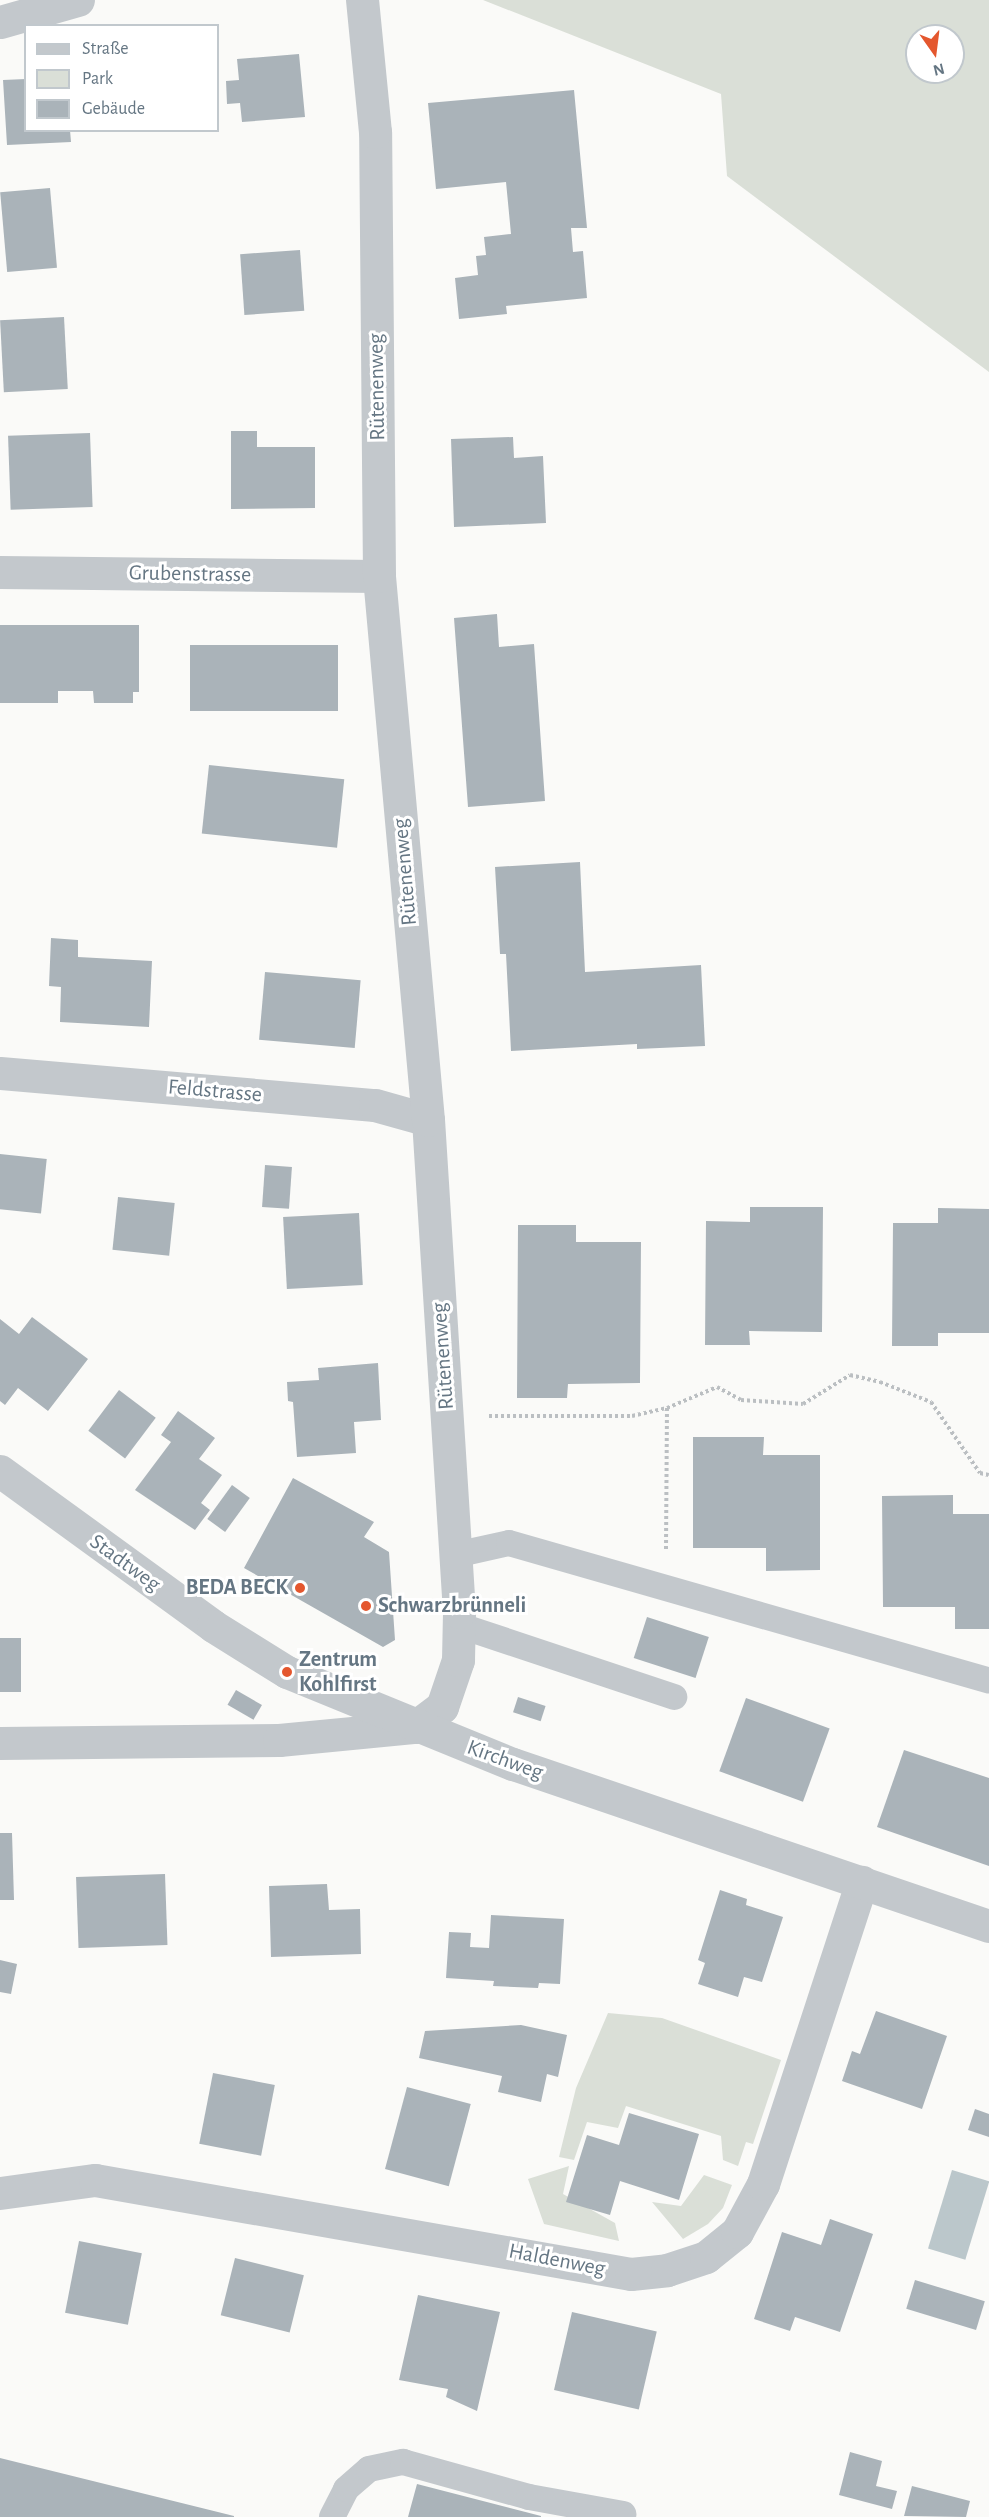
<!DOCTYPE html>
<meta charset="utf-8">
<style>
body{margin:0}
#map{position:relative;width:989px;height:2517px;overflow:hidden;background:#fafaf8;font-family:"Alegreya Sans",sans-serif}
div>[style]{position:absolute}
.green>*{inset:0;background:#dadfd7}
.water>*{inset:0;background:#bbc7cb;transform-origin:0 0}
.building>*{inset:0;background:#aab3b9;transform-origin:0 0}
.path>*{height:4px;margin-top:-2px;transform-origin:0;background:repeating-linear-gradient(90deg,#bbbfc2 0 3px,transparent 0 6px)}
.service>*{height:26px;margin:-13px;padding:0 13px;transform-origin:13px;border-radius:13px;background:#c3c8cc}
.minor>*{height:33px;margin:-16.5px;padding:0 16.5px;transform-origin:16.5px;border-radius:16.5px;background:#c3c8cc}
.tertiary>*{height:33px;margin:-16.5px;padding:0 16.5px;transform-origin:16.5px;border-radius:16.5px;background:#c3c8cc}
.dots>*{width:16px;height:16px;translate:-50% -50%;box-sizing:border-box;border:3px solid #fff;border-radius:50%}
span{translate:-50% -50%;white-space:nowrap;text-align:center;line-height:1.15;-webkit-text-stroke:6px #fff;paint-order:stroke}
.street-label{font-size:22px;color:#657683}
.poi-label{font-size:22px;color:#657683;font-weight:700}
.right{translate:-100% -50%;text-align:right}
.left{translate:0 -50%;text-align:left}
.legend{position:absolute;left:24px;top:24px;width:195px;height:108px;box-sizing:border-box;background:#fff;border:2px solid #c1c8cd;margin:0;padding:8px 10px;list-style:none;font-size:18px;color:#657683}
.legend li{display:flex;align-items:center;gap:12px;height:30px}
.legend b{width:30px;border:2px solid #c1c8cd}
.north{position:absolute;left:905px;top:24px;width:60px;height:60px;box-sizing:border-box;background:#fff;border:2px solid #c1c8cd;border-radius:50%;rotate:166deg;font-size:16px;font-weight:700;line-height:24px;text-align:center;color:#657683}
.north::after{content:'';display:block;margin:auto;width:21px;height:27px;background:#e4572e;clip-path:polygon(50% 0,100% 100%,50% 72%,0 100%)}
</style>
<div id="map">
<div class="green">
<i style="clip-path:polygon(evenodd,483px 0,989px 0,989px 372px,727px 176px,721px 94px,483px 0,917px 36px,953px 36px,953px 72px,917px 72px,917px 36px)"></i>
<i style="clip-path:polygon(608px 2013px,662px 2018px,781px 2060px,753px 2144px,746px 2142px,738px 2166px,723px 2160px,721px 2136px,626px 2106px,618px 2128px,587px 2122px,574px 2160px,559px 2157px,576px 2088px)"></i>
<i style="clip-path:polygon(569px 2166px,563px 2194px,615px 2223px,619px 2241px,544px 2224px,528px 2179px)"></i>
<i style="clip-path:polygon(704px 2175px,732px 2185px,723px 2208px,708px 2224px,683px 2239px,652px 2202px,681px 2206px)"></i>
</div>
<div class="water">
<i style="left:952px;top:2170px;width:39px;height:82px;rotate:17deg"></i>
</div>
<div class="building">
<i style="clip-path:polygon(299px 54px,305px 117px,242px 122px,240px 103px,227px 104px,226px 81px,239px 80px,237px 59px)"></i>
<i style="clip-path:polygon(26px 79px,26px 130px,70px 130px,71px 142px,7px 145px,3px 80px)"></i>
<i style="clip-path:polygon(574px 90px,587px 228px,571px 228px,573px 252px,583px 251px,587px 298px,506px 306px,507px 314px,459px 319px,455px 278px,478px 275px,476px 256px,486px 255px,484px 237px,511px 234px,506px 182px,436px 189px,428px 103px)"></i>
<i style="left:50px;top:188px;width:80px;height:50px;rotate:85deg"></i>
<i style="left:300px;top:250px;width:61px;height:60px;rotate:86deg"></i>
<i style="left:64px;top:317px;width:72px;height:64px;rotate:87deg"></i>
<i style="clip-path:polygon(231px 431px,257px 431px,257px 447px,315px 447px,315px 508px,231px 509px)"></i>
<i style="left:90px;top:433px;width:74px;height:82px;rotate:88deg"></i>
<i style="clip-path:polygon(513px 437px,514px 458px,543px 456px,546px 523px,454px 527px,451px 439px)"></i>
<i style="clip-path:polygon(497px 614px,499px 647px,534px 644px,545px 801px,468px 807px,454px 618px)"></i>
<i style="clip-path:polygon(0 625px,139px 625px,139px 692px,133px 692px,133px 703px,94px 703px,93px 691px,58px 691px,58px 703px,0 703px)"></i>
<i style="left:190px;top:645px;width:148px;height:66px"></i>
<i style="left:209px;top:765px;width:136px;height:69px;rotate:6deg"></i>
<i style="clip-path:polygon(580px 862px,585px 972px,701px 965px,705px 1046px,637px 1049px,637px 1044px,511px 1051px,506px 954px,500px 954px,495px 867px)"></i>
<i style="clip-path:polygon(51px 938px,78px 940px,78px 957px,152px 961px,149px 1027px,60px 1022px,61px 987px,49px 986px)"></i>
<i style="left:265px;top:972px;width:96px;height:68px;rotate:5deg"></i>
<i style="left:0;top:1154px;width:47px;height:55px;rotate:6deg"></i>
<i style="left:265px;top:1165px;width:27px;height:42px;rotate:4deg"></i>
<i style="left:118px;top:1197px;width:57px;height:53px;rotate:6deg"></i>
<i style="clip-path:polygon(750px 1207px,823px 1207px,822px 1332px,749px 1331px,750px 1345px,705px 1345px,706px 1221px,750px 1222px)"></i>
<i style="clip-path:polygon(938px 1208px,989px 1209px,989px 1333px,938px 1333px,938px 1346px,892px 1346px,893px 1223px,938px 1223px)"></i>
<i style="left:359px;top:1213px;width:72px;height:76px;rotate:87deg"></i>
<i style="clip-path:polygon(518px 1225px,576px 1225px,576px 1242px,641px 1242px,640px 1383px,568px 1384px,567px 1398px,517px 1398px)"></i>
<i style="clip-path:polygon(32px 1317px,88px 1359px,48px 1411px,18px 1388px,5px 1405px,0 1401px,0 1319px,19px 1334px)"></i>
<i style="clip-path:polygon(378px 1363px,381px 1420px,354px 1422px,356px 1453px,297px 1457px,293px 1402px,288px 1401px,287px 1382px,319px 1380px,318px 1368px)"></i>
<i style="left:119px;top:1390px;width:46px;height:51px;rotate:37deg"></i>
<i style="clip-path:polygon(178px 1411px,215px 1438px,199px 1459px,222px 1475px,201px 1503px,210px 1510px,195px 1530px,135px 1490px,171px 1442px,161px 1435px)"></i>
<i style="clip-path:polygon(693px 1437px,764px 1437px,763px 1455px,820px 1455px,820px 1570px,766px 1571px,766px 1548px,693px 1548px)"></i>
<i style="clip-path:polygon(293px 1478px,374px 1522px,364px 1537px,389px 1552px,395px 1640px,383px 1647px,244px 1568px)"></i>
<i style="left:232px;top:1485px;width:22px;height:42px;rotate:36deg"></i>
<i style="clip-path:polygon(953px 1495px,953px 1514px,989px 1514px,989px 1629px,955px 1629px,955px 1607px,883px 1607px,882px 1496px)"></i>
<i style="left:647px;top:1617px;width:65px;height:43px;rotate:18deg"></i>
<i style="left:0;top:1638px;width:21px;height:54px"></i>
<i style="left:236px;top:1690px;width:30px;height:17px;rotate:30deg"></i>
<i style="left:518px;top:1697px;width:29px;height:16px;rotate:18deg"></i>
<i style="left:746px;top:1698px;width:89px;height:78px;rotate:20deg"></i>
<i style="clip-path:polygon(904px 1750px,989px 1778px,989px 1866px,877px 1827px)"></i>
<i style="clip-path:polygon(0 1833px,12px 1833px,14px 1900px,0 1900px)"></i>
<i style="left:165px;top:1874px;width:71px;height:89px;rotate:88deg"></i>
<i style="clip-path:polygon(327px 1884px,329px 1910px,360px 1909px,361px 1954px,271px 1957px,269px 1886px)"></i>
<i style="clip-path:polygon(720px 1890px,747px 1899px,746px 1905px,783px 1917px,762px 1982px,744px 1977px,738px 1997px,698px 1984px,705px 1963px,698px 1960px)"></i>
<i style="clip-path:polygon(491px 1915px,564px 1919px,560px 1984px,539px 1983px,538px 1988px,493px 1986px,494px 1981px,446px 1978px,449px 1932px,471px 1933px,470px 1947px,489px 1948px)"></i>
<i style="clip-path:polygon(0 1960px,17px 1964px,11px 1994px,0 1992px)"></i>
<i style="clip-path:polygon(876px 2011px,947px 2036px,922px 2109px,842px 2081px,852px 2051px,860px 2054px)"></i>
<i style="clip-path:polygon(521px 2025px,567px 2035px,558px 2077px,547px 2074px,541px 2102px,498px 2092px,502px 2076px,419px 2058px,425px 2031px)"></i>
<i style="left:213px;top:2073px;width:63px;height:72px;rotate:11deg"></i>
<i style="left:407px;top:2087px;width:66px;height:85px;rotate:15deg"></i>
<i style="clip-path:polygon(975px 2109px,989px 2114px,989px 2137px,968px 2130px)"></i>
<i style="clip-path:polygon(629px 2113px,699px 2134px,679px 2200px,620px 2181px,610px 2215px,566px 2202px,587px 2135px,619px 2145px)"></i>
<i style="clip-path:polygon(830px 2219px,873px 2234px,840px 2332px,795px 2317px,790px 2331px,754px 2319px,782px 2232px,821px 2245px)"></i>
<i style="left:79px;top:2241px;width:64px;height:73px;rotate:11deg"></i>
<i style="left:235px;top:2258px;width:71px;height:59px;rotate:14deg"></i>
<i style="left:915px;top:2280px;width:73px;height:30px;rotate:17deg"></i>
<i style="clip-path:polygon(418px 2295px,500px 2312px,477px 2411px,446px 2397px,448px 2389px,399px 2380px)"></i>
<i style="left:572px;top:2312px;width:87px;height:80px;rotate:13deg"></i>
<i style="clip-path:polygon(850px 2452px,882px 2461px,876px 2486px,897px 2491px,892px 2509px,839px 2495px)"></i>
<i style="clip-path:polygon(0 2458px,234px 2516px,234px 2517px,0 2517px)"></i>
<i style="clip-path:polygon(417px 2484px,541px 2516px,541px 2517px,408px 2517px)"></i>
<i style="clip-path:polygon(912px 2486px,970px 2501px,966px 2517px,904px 2516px)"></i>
</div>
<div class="path">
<i style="left:489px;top:1416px;width:143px"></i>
<i style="left:632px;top:1416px;width:36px;rotate:-13deg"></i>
<i style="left:666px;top:1549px;width:141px;rotate:-89.6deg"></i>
<i style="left:667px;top:1408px;width:54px;rotate:-22.8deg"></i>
<i style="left:717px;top:1387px;width:27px;rotate:28deg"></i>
<i style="left:741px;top:1400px;width:62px;rotate:3.7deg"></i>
<i style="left:803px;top:1404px;width:55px;rotate:-31.7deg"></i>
<i style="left:850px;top:1375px;width:31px;rotate:13deg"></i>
<i style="left:880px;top:1382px;width:55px;rotate:21.4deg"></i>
<i style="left:931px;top:1402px;width:86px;rotate:55.4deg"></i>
<i style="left:980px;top:1473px;width:9px;rotate:13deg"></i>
</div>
<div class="service">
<i style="left:455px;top:1555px;width:55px;rotate:-12.5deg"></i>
<i style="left:509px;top:1543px;width:499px;rotate:16deg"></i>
<i style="left:458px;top:1625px;width:228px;rotate:18.4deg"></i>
<i style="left:332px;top:2517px;width:31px;rotate:-63deg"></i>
<i style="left:346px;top:2489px;width:30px;rotate:-41deg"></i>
<i style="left:369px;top:2469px;width:35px;rotate:-12deg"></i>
<i style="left:403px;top:2462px;width:131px;rotate:15.5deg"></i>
<i style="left:529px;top:2497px;width:96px;rotate:10.3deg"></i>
</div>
<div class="minor">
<i style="left:0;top:22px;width:81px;rotate:-15.8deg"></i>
<i style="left:0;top:572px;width:379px;rotate:0.6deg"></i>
<i style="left:0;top:1073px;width:376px;rotate:4.9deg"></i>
<i style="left:375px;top:1105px;width:55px;rotate:15.8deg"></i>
<i style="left:0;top:1743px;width:279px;rotate:-0.6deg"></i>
<i style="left:279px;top:1740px;width:137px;rotate:-5.5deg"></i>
<i style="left:415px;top:1727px;width:34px;rotate:-37deg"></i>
<i style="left:442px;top:1707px;width:50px;rotate:-71.2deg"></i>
<i style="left:458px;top:1660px;width:48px;rotate:-88.8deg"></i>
<i style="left:459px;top:1612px;width:493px;rotate:-93.6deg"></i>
<i style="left:428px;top:1120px;width:546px;rotate:-95.15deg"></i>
<i style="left:379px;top:576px;width:444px;rotate:-90.5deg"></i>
<i style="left:375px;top:132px;width:133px;rotate:-95.6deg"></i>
<i style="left:0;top:2193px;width:96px;rotate:-7.8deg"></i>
<i style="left:95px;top:2180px;width:544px;rotate:9.95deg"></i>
<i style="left:631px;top:2274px;width:36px;rotate:-6deg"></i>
<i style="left:667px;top:2270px;width:41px;rotate:-18.4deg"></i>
<i style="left:706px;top:2257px;width:40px;rotate:-39deg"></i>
<i style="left:737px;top:2232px;width:55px;rotate:-61.6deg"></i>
<i style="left:763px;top:2184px;width:318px;rotate:-71.9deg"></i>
</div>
<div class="tertiary">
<i style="left:0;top:1471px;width:263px;rotate:36deg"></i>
<i style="left:213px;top:1626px;width:87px;rotate:31.9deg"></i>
<i style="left:287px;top:1672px;width:244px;rotate:22.2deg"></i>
<i style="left:513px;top:1764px;width:503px;rotate:18.8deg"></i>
</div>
<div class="dots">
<i style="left:300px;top:1588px;background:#e4572e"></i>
<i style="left:366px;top:1606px;background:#e4572e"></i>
<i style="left:287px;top:1672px;background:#e4572e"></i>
</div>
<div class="street-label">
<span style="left:377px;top:387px;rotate:-91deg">Rütenenweg</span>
<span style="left:190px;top:574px;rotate:1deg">Grubenstrasse</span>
<span style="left:405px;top:872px;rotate:-95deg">Rütenenweg</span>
<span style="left:215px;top:1091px;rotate:5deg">Feldstrasse</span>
<span style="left:443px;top:1356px;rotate:-94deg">Rütenenweg</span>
<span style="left:125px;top:1563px;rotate:36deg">Stadtweg</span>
<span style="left:505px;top:1760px;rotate:20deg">Kirchweg</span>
<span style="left:557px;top:2260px;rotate:11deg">Haldenweg</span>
</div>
<div class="poi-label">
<span class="right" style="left:288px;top:1588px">BEDA BECK</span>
<span class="left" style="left:378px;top:1606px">Schwarzbrünneli</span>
<span class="left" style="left:299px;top:1672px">Zentrum<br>Kohlfirst</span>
</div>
<ul class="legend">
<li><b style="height:8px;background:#c3c8cc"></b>Straße</li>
<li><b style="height:16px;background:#dadfd7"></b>Park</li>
<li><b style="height:16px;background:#aab3b9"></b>Gebäude</li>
</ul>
<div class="north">N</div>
</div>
